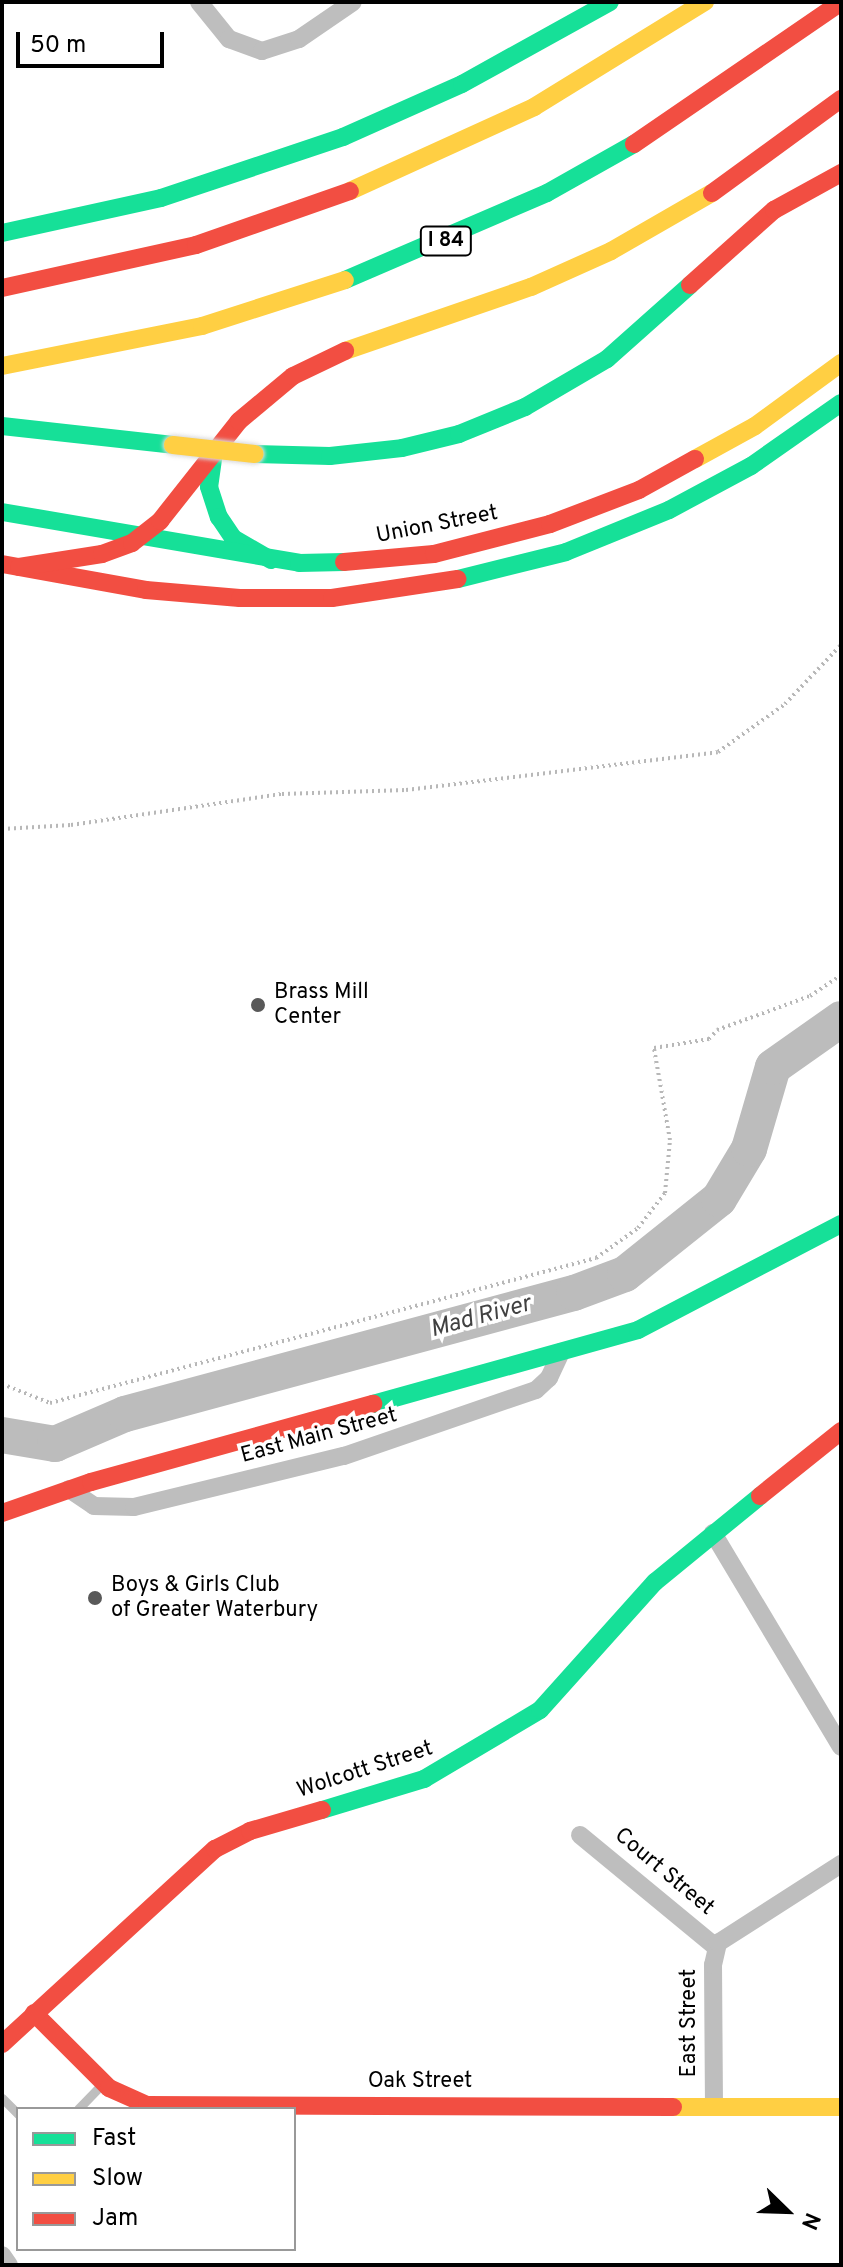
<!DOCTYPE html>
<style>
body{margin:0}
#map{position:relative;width:843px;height:2267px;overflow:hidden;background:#fff;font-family:Overpass,sans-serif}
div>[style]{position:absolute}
.river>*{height:36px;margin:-18px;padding:0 18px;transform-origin:18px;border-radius:18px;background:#bcbcbc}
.path>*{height:4px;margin-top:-2px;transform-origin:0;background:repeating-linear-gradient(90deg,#b8b8b8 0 2px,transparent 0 6px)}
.lane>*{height:9px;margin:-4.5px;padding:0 4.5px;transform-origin:4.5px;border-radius:4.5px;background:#bebebe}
.street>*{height:18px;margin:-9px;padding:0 9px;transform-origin:9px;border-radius:9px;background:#bebebe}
.fast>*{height:18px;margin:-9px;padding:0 9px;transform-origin:9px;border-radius:9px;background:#16e098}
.slow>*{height:18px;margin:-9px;padding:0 9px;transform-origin:9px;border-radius:9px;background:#ffcf43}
.jam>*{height:18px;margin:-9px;padding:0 9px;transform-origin:9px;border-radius:9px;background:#f24e42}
.bridges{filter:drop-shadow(0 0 2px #dbdbdb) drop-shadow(0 0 2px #dbdbdb)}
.slow-bridge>*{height:18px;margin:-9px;padding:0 9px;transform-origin:9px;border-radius:9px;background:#ffcf43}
.dots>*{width:22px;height:22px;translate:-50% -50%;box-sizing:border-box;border:4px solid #fff;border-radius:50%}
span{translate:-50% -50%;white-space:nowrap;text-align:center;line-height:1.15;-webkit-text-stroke:7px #fff;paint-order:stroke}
.shield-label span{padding:2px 6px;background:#fff;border:2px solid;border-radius:6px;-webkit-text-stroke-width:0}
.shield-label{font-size:20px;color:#000;font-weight:700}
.street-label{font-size:22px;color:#000}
.poi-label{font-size:22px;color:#000}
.left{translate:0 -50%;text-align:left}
.water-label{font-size:24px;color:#414141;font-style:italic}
.frame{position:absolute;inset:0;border:4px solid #000;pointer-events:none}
.legend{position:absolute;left:16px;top:2107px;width:280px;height:144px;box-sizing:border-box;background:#fff;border:2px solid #999;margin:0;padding:10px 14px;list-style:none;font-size:24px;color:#000}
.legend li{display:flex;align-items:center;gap:16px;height:40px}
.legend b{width:40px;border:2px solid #999}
.north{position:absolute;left:747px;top:2171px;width:80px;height:80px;-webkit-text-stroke:6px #fff;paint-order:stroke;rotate:113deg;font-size:22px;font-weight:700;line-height:32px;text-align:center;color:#000}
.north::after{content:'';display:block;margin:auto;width:28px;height:36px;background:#000;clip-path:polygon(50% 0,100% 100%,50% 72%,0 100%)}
.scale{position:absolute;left:16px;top:32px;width:148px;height:36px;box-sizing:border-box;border:4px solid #000;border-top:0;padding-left:10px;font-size:24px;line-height:28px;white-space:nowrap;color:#000;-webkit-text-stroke:6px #fff;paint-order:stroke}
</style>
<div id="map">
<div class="river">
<i style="left:2px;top:1435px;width:54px;rotate:9.6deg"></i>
<i style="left:55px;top:1444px;width:76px;rotate:-23.2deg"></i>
<i style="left:125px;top:1414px;width:465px;rotate:-15.1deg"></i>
<i style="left:574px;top:1293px;width:54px;rotate:-20.4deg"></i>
<i style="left:625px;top:1274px;width:120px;rotate:-38.6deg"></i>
<i style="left:719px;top:1199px;width:58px;rotate:-59deg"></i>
<i style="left:749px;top:1149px;width:85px;rotate:-73.7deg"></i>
<i style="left:773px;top:1067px;width:83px;rotate:-35.2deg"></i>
</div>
<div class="path">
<i style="left:2px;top:829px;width:69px;rotate:-3.3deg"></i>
<i style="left:71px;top:825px;width:213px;rotate:-8.4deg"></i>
<i style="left:282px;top:794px;width:124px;rotate:-1.8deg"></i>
<i style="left:406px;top:790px;width:314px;rotate:-6.9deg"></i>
<i style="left:718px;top:752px;width:82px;rotate:-35.6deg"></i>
<i style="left:785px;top:704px;width:81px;rotate:-46.5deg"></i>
<i style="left:2px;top:1384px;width:52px;rotate:21.6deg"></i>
<i style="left:50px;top:1403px;width:565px;rotate:-14.87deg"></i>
<i style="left:596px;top:1258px;width:52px;rotate:-35.5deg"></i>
<i style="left:638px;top:1228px;width:44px;rotate:-52.4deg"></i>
<i style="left:665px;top:1193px;width:53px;rotate:-84.6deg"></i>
<i style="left:670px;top:1140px;width:93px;rotate:-99.9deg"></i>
<i style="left:654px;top:1048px;width:56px;rotate:-9.3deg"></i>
<i style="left:709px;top:1039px;width:12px;rotate:-48deg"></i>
<i style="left:717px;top:1030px;width:99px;rotate:-20.1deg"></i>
<i style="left:810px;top:996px;width:37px;rotate:-34deg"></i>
</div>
<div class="lane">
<i style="left:2px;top:2098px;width:23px;rotate:45deg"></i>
<i style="left:78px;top:2109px;width:36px;rotate:-46deg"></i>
</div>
<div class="street">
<i style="left:199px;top:2px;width:48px;rotate:51deg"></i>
<i style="left:229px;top:39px;width:35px;rotate:20deg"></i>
<i style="left:262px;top:51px;width:39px;rotate:-18deg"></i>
<i style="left:299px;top:39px;width:65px;rotate:-34.4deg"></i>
<i style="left:69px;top:1489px;width:30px;rotate:34deg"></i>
<i style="left:94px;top:1506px;width:40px;rotate:1.4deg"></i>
<i style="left:134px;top:1507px;width:216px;rotate:-13.7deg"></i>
<i style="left:344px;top:1456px;width:203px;rotate:-19deg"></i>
<i style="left:536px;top:1390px;width:18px;rotate:-43deg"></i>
<i style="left:549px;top:1378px;width:29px;rotate:-65deg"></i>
<i style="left:713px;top:1533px;width:249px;rotate:59.1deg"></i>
<i style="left:580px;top:1835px;width:176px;rotate:39.5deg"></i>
<i style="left:714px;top:2107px;width:142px;rotate:-90.4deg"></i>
<i style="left:713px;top:1965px;width:23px;rotate:-77deg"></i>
<i style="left:718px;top:1943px;width:146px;rotate:-32.7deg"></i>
<i style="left:2px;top:2255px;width:12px;rotate:55deg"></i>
</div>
<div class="fast">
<i style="left:2px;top:233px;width:163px;rotate:-12.4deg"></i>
<i style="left:161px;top:198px;width:192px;rotate:-18.5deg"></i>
<i style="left:343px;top:137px;width:130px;rotate:-24deg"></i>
<i style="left:462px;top:84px;width:169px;rotate:-29deg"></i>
<i style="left:345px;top:280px;width:220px;rotate:-23.3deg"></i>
<i style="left:547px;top:193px;width:100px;rotate:-29.4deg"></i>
<i style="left:2px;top:426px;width:172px;rotate:6.3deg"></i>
<i style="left:214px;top:452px;width:35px;rotate:98deg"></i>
<i style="left:209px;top:487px;width:32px;rotate:72deg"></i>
<i style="left:219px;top:517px;width:25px;rotate:56deg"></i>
<i style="left:233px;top:538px;width:44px;rotate:30.1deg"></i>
<i style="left:255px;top:454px;width:75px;rotate:1.5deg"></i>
<i style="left:330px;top:456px;width:72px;rotate:-6.3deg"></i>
<i style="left:402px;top:448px;width:59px;rotate:-13.8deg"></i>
<i style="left:459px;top:434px;width:71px;rotate:-22.2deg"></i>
<i style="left:525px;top:407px;width:95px;rotate:-30.3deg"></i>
<i style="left:607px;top:359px;width:111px;rotate:-41.7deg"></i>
<i style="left:2px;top:512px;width:301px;rotate:9.7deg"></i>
<i style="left:299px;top:563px;width:45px;rotate:-1.3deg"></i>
<i style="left:458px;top:579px;width:111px;rotate:-14deg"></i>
<i style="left:566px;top:552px;width:111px;rotate:-22.2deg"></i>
<i style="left:669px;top:510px;width:93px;rotate:-28.2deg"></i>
<i style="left:751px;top:466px;width:110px;rotate:-35deg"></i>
<i style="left:373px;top:1404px;width:275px;rotate:-15.6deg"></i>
<i style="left:638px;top:1330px;width:229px;rotate:-27.6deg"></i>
<i style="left:322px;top:1810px;width:107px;rotate:-16.9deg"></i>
<i style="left:424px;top:1779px;width:135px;rotate:-30.7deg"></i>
<i style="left:540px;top:1710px;width:172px;rotate:-48.1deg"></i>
<i style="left:655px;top:1582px;width:136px;rotate:-39.3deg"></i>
</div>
<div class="slow">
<i style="left:350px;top:191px;width:202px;rotate:-24.5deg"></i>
<i style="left:534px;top:107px;width:201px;rotate:-31.6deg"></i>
<i style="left:345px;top:351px;width:197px;rotate:-19deg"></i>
<i style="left:531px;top:287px;width:88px;rotate:-24.2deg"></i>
<i style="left:611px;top:251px;width:116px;rotate:-29.9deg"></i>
<i style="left:2px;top:366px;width:204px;rotate:-11.3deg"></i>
<i style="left:202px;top:326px;width:150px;rotate:-17.8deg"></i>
<i style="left:695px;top:459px;width:68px;rotate:-28.8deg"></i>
<i style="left:755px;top:426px;width:107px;rotate:-36.2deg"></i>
<i style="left:673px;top:2107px;width:168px"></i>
</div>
<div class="jam">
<i style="left:634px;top:144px;width:251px;rotate:-34.4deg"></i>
<i style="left:712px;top:193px;width:160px;rotate:-36.1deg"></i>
<i style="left:690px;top:285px;width:113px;rotate:-41.8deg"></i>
<i style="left:774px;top:210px;width:77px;rotate:-28.9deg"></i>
<i style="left:2px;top:288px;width:199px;rotate:-12.5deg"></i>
<i style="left:196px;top:245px;width:163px;rotate:-19.3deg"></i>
<i style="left:344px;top:562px;width:90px;rotate:-5.1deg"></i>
<i style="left:434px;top:554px;width:120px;rotate:-14.5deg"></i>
<i style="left:550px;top:524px;width:95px;rotate:-20.9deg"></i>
<i style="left:639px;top:490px;width:64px;rotate:-29deg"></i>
<i style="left:2px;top:564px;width:146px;rotate:10.2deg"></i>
<i style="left:146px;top:590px;width:94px;rotate:4.9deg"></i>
<i style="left:240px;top:598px;width:92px"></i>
<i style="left:332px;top:598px;width:127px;rotate:-8.6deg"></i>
<i style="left:19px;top:567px;width:84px;rotate:-8.9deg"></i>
<i style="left:102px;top:554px;width:32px;rotate:-20deg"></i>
<i style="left:132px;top:543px;width:36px;rotate:-38deg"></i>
<i style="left:160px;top:521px;width:127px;rotate:-51.7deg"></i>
<i style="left:239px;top:421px;width:70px;rotate:-39.8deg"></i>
<i style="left:293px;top:376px;width:58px;rotate:-25.7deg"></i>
<i style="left:760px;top:1496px;width:104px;rotate:-38.7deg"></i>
<i style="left:2px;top:1513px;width:94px;rotate:-19.2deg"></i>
<i style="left:91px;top:1482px;width:293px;rotate:-15.5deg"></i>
<i style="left:34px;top:2013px;width:106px;rotate:45deg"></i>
<i style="left:109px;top:2088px;width:42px;rotate:24.1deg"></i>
<i style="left:147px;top:2105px;width:526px;rotate:0.22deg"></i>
<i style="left:2px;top:2044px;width:289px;rotate:-42.5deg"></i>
<i style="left:215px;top:1849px;width:39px;rotate:-27deg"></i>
<i style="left:250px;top:1831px;width:75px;rotate:-16.3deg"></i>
</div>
<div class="bridges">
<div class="slow-bridge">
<i style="left:173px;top:445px;width:82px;rotate:6.3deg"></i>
</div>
</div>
<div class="dots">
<i style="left:258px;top:1005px;background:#595959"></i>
<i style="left:95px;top:1598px;background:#595959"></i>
</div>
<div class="shield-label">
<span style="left:446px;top:241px">I 84</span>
</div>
<div class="street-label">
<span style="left:437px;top:525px;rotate:-11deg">Union Street</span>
<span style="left:319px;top:1436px;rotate:-15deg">East Main Street</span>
<span style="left:365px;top:1770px;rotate:-18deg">Wolcott Street</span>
<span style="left:664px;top:1872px;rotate:40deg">Court Street</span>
<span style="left:690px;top:2023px;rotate:-90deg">East Street</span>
<span style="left:420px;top:2082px">Oak Street</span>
</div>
<div class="poi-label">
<span class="left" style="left:274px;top:1005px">Brass Mill<br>Center</span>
<span class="left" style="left:111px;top:1598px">Boys &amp; Girls Club<br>of Greater Waterbury</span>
</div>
<div class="water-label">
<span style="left:481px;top:1318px;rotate:-15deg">Mad River</span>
</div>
<div class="frame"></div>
<ul class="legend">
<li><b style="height:10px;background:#16e098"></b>Fast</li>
<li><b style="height:10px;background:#ffcf43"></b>Slow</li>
<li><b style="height:10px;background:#f24e42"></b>Jam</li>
</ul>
<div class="north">N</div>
<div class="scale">50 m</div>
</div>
